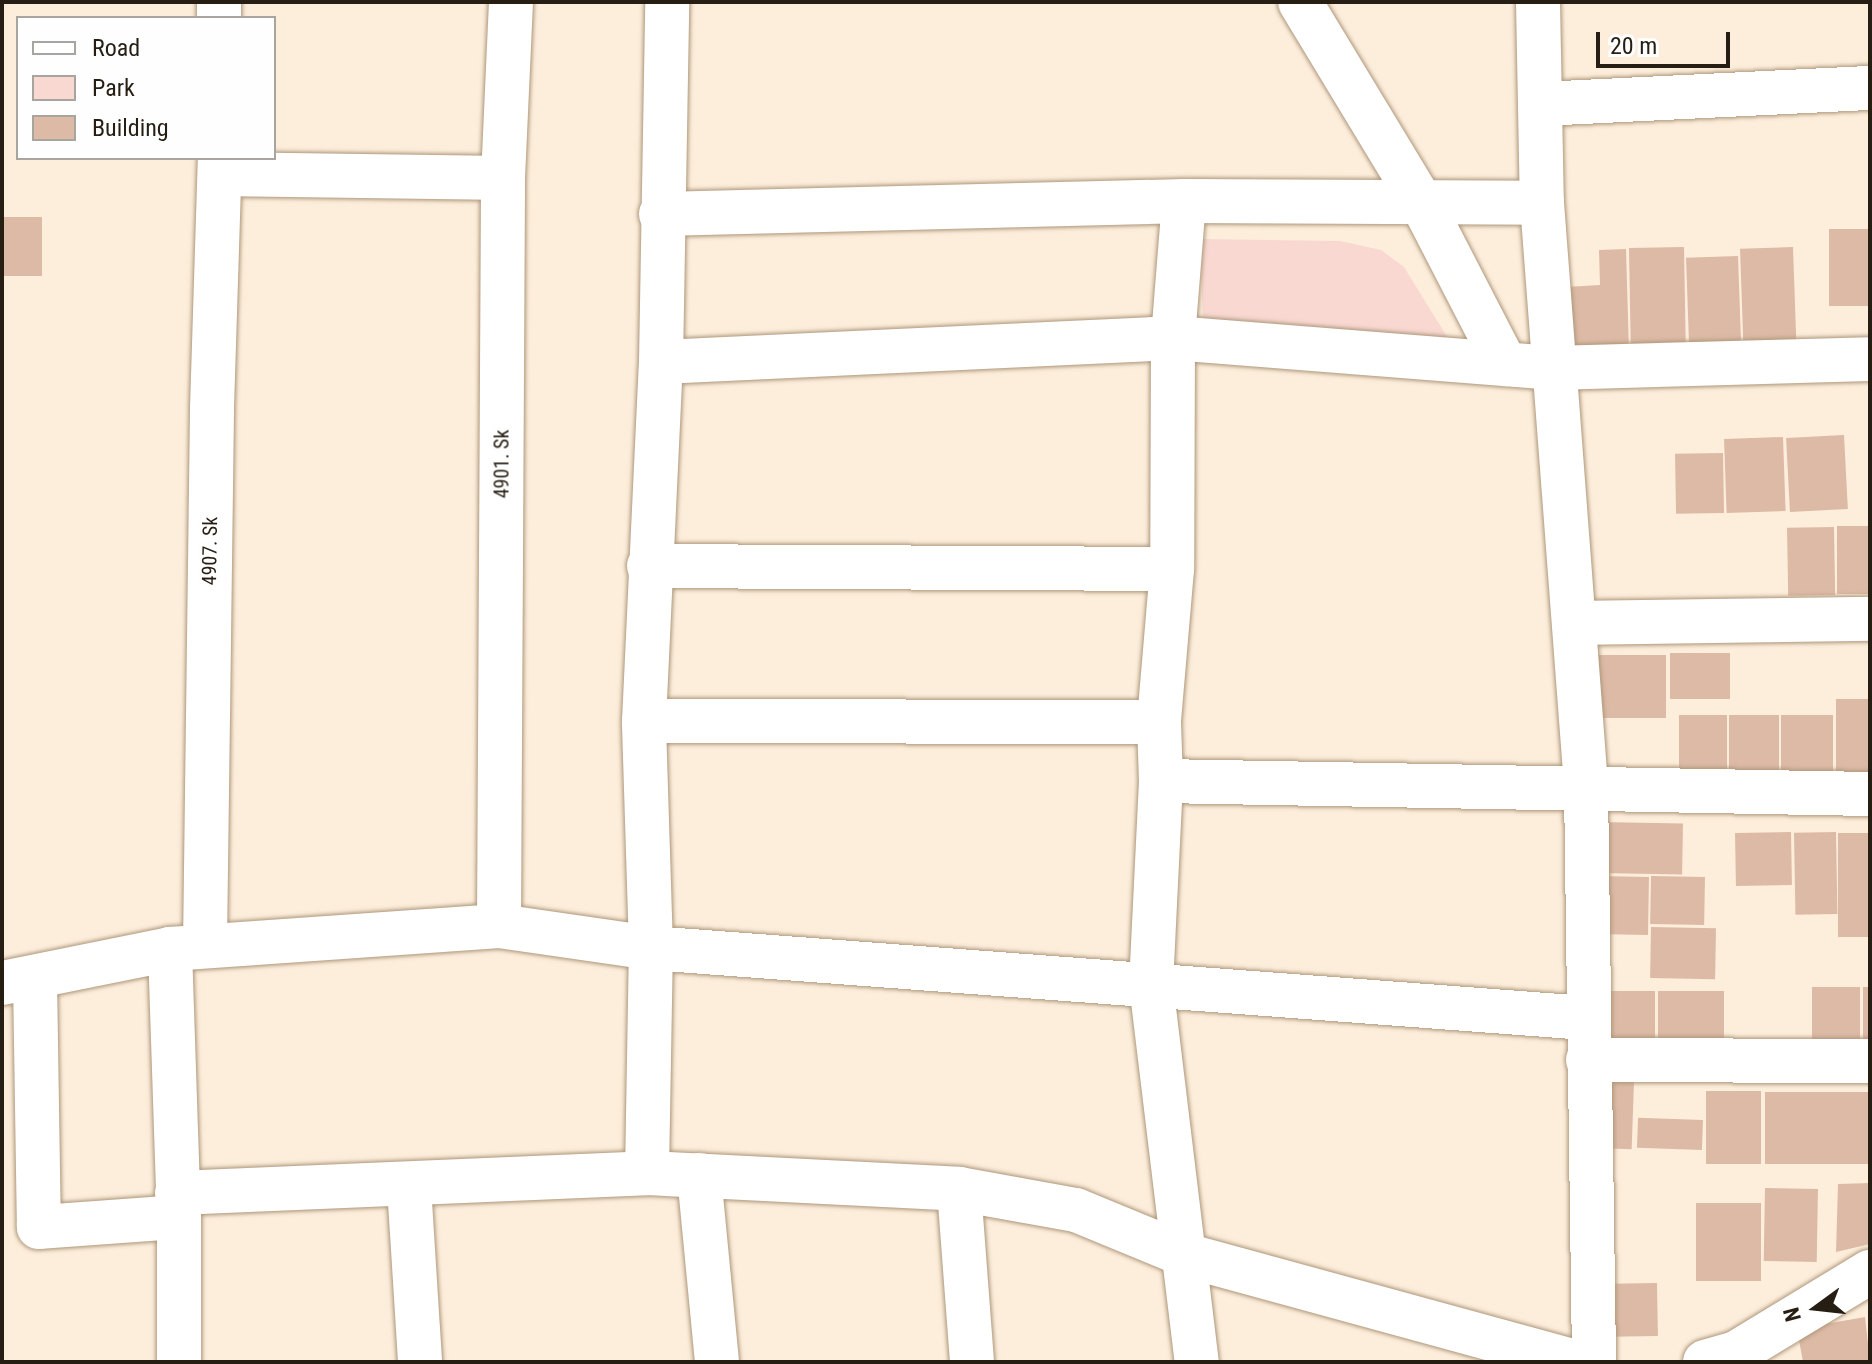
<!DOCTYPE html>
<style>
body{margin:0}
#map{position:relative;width:1872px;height:1364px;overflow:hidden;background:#fdeedc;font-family:"Roboto Condensed",sans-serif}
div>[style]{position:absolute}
.green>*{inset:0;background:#f9d8d2}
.building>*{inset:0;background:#ddbaa6;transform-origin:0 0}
.roads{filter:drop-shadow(0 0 2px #ae977a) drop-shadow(0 0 2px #ae977a)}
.minor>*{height:44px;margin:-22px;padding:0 22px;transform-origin:22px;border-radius:22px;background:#fff}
span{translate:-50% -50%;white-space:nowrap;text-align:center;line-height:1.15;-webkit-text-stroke:7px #fefefe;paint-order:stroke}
.street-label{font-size:20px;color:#271e13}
.frame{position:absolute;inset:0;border:4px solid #271e13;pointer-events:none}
.legend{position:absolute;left:16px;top:16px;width:260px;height:144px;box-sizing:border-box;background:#fefefe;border:2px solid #a8a4a0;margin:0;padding:10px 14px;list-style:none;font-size:24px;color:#271e13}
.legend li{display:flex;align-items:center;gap:16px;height:40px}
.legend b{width:40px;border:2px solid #a8a4a0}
.north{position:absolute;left:1776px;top:1268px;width:80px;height:80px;-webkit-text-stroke:6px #fefefe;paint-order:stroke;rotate:255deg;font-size:22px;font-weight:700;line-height:32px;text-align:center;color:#271e13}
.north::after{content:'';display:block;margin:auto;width:28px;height:36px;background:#271e13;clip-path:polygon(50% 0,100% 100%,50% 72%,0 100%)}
.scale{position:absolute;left:1596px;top:32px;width:134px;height:36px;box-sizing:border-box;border:4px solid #271e13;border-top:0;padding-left:10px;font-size:24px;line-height:28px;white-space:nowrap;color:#271e13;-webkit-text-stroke:6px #fefefe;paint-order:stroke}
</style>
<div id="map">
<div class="green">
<i style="clip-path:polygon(1200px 239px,1340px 241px,1381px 250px,1404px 267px,1451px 343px,1203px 325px)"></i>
</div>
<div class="building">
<i style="left:42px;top:217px;width:59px;height:40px;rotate:90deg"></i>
<i style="left:1870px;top:229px;width:77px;height:41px;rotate:90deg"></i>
<i style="left:1684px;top:247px;width:103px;height:55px;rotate:89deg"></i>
<i style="left:1793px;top:247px;width:100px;height:53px;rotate:88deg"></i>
<i style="clip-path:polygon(1626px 249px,1629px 351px,1569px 354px,1566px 287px,1600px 285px,1599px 250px)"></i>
<i style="left:1738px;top:256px;width:92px;height:52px;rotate:88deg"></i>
<i style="left:1844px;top:435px;width:74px;height:58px;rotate:87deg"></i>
<i style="left:1783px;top:437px;width:74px;height:59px;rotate:88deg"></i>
<i style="left:1723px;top:453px;width:60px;height:48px;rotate:89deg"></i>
<i style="left:1870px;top:526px;width:68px;height:33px;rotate:90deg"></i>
<i style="left:1834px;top:527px;width:68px;height:47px;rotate:89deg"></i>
<i style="left:1730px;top:653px;width:46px;height:60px;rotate:90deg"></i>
<i style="left:1589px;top:655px;width:77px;height:63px"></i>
<i style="left:1836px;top:699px;width:34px;height:84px"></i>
<i style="left:1679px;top:715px;width:48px;height:69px"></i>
<i style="left:1729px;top:715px;width:50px;height:69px"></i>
<i style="left:1833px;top:715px;width:68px;height:52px;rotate:90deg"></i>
<i style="left:1599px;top:822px;width:84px;height:51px;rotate:1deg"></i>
<i style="left:1791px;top:832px;width:53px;height:56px;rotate:89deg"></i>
<i style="left:1836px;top:832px;width:82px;height:42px;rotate:89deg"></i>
<i style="left:1838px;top:833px;width:32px;height:104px"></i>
<i style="left:1597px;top:876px;width:52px;height:58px;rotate:1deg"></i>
<i style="left:1651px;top:876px;width:54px;height:48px;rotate:1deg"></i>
<i style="left:1651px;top:927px;width:65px;height:51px;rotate:1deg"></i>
<i style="left:1812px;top:987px;width:48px;height:58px"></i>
<i style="left:1863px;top:987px;width:7px;height:58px"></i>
<i style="left:1599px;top:991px;width:56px;height:55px"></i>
<i style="left:1658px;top:991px;width:66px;height:54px"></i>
<i style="left:1597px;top:1081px;width:37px;height:67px;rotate:2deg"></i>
<i style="left:1761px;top:1091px;width:73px;height:55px;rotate:90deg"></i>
<i style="left:1765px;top:1092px;width:105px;height:72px"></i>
<i style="left:1703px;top:1120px;width:30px;height:65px;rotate:92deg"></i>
<i style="clip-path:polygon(1870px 1183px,1870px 1244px,1836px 1252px,1838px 1184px)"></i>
<i style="left:1765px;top:1188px;width:53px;height:73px;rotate:1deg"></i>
<i style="left:1696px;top:1203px;width:65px;height:78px"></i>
<i style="left:1657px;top:1283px;width:53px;height:63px;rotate:89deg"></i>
<i style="clip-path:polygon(1865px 1317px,1870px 1362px,1803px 1362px,1797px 1329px)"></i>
</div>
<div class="roads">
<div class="minor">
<i style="left:219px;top:2px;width:16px;rotate:90deg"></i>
<i style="left:1300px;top:2px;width:237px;rotate:58.8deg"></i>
<i style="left:1423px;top:205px;width:179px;rotate:62.7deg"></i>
<i style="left:1538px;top:2px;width:201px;rotate:88.9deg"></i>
<i style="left:1542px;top:203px;width:585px;rotate:85.68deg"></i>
<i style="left:1586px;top:786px;width:576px;rotate:89.2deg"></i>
<i style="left:1541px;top:104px;width:329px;rotate:-2.8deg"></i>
<i style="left:220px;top:174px;width:283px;rotate:0.8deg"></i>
<i style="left:1184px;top:201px;width:137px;rotate:94.6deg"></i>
<i style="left:1173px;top:338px;width:231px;rotate:90.2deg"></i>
<i style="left:1172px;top:569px;width:154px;rotate:94.9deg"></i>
<i style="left:1159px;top:722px;width:59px;rotate:88.1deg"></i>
<i style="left:1161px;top:781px;width:203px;rotate:92.8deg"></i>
<i style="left:1151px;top:984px;width:381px;rotate:83.1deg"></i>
<i style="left:661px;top:214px;width:523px;rotate:-1.42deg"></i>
<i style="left:1184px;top:201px;width:358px;rotate:0.3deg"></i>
<i style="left:661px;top:362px;width:513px;rotate:-2.68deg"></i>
<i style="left:1173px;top:338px;width:380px;rotate:4.5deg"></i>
<i style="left:1552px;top:368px;width:318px;rotate:-1.6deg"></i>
<i style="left:649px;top:566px;width:523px;rotate:0.33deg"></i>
<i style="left:1575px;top:623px;width:295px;rotate:-0.8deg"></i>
<i style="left:644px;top:721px;width:515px;rotate:0.11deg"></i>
<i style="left:1161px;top:781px;width:709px;rotate:1.05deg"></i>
<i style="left:499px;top:926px;width:748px;rotate:-89.69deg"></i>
<i style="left:503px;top:178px;width:176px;rotate:-87.4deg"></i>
<i style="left:205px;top:945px;width:537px;rotate:-89.25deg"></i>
<i style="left:212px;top:408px;width:250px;rotate:-88.2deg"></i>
<i style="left:170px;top:949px;width:268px;rotate:88.1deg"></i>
<i style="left:179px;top:1217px;width:145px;rotate:90deg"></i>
<i style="left:35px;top:979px;width:248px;rotate:89.1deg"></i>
<i style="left:39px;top:1227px;width:140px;rotate:-4.1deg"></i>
<i style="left:2px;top:983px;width:171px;rotate:-11.4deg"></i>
<i style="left:170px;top:949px;width:330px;rotate:-4deg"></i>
<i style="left:499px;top:926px;width:154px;rotate:8.2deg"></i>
<i style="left:651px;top:948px;width:939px;rotate:4.28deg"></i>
<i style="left:1588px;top:1060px;width:282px;rotate:0.2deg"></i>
<i style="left:647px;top:1173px;width:225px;rotate:-89deg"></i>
<i style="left:651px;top:948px;width:227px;rotate:-91.8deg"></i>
<i style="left:644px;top:721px;width:359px;rotate:-87.3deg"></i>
<i style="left:661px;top:362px;width:360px;rotate:-89deg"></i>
<i style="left:699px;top:1175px;width:188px;rotate:84.5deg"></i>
<i style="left:409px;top:1186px;width:176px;rotate:86.4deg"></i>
<i style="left:959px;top:1189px;width:173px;rotate:85.7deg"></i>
<i style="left:177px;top:1193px;width:470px;rotate:-2.4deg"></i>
<i style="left:647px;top:1173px;width:312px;rotate:2.9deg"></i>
<i style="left:959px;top:1189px;width:119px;rotate:10.2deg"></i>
<i style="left:1076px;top:1210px;width:118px;rotate:22.4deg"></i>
<i style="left:1185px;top:1255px;width:404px;rotate:15.3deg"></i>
<i style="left:1705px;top:1362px;width:32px;rotate:-16deg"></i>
<i style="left:1736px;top:1353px;width:157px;rotate:-31.2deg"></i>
</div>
</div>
<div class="street-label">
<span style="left:502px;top:464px;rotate:-90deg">4901. Sk</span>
<span style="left:210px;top:551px;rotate:-89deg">4907. Sk</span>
</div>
<div class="frame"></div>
<ul class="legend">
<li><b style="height:10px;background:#fff"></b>Road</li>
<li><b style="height:22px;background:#f9d8d2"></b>Park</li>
<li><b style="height:22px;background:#ddbaa6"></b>Building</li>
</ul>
<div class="north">N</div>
<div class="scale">20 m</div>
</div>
